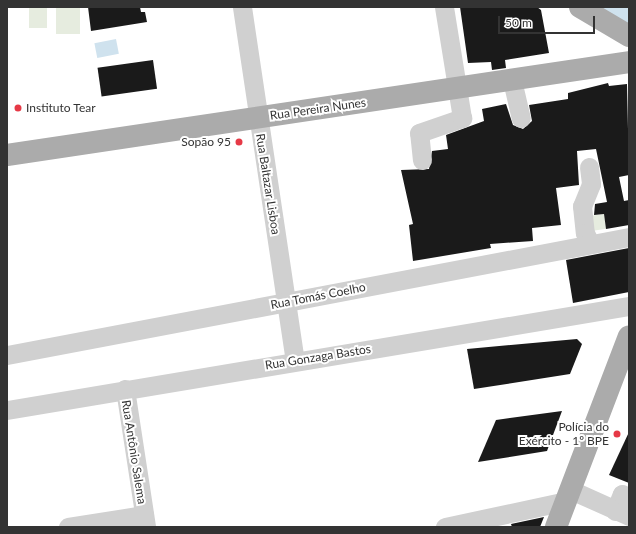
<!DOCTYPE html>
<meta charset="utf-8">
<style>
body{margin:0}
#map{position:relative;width:636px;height:534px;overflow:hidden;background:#fff;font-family:Lato,sans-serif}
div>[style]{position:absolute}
.green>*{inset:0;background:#e6ecdf;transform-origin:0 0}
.water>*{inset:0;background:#cfe2ee;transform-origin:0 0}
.river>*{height:23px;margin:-11.5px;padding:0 11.5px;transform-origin:11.5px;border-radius:11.5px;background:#cfe2ee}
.building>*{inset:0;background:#1a1a1a;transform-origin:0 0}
.minor>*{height:19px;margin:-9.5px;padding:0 9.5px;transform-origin:9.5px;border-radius:9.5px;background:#d0d0d0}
.major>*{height:22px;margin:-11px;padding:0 11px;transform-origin:11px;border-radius:11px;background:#ababab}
.dots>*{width:11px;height:11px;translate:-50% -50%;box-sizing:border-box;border:2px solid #fff;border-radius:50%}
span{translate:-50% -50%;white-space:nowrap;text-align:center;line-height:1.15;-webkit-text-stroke:4px #fff;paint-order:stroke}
.poi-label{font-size:12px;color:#333}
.left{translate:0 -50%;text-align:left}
.right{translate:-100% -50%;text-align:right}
.street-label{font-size:12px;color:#333}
.frame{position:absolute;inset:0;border:8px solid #333;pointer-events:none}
.scale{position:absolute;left:498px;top:16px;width:97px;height:18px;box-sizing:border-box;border:2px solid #333;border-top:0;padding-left:5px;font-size:12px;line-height:14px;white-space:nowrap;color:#333;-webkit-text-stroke:3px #fff;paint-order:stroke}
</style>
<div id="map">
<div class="green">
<i style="left:29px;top:7px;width:18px;height:21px"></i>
<i style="left:56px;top:7px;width:24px;height:27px"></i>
<i style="left:604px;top:214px;width:15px;height:13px;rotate:82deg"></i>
</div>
<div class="water">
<i style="left:116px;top:39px;width:15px;height:22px;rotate:79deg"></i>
</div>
<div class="river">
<i style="left:611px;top:7px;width:21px;rotate:29deg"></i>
</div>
<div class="building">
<i style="clip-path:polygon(88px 7px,140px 7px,141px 12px,145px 12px,147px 22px,91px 31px)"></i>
<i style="clip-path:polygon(460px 7px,537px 7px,541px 10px,549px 53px,505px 60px,506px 68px,492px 70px,491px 62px,468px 63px)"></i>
<i style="left:153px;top:60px;width:29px;height:56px;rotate:82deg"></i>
<i style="clip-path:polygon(608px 83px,609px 86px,627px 84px,629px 175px,619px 177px,624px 201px,629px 200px,629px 225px,606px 229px,604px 214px,594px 215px,595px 204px,607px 202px,596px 149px,577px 151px,579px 185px,556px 188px,561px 225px,532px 228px,533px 241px,490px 244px,491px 248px,413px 261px,409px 225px,413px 224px,401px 170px,429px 169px,432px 151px,448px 149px,446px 135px,484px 121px,482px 109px,506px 104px,513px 125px,523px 129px,532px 121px,529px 105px,568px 99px,568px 93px)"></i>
<i style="clip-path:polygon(629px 248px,629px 292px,573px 303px,566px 260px)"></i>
<i style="clip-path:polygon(577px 339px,582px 344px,570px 374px,474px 389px,467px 349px)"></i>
<i style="clip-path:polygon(562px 411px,547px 451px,478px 462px,496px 420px)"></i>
<i style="clip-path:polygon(629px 432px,629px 483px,609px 475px)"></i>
<i style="clip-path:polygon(544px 517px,540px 527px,512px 527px,511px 524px)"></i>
</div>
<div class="minor">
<i style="left:242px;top:7px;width:358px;rotate:81.5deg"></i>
<i style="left:512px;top:80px;width:39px;rotate:77deg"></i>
<i style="left:422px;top:160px;width:27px;rotate:-96deg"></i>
<i style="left:419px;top:133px;width:46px;rotate:-19.2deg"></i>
<i style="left:462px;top:118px;width:112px;rotate:-99.2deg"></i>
<i style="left:589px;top:167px;width:17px;rotate:83deg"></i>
<i style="left:591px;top:184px;width:24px;rotate:112deg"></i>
<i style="left:582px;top:206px;width:27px;rotate:84deg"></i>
<i style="left:585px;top:233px;width:11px;rotate:63deg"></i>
<i style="left:7px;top:355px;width:633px;rotate:-10.74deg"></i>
<i style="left:125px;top:389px;width:140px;rotate:81.3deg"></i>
<i style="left:7px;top:410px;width:631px;rotate:-9.49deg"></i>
<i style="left:571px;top:490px;width:64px;rotate:24.1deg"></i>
<i style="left:615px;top:511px;width:18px;rotate:-68deg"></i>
<i style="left:622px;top:494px;width:8px;rotate:23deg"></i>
<i style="left:68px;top:527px;width:77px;rotate:-9deg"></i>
<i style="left:445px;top:527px;width:124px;rotate:-12.1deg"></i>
</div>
<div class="major">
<i style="left:580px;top:7px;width:57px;rotate:30.6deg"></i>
<i style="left:7px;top:155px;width:629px;rotate:-8.5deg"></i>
<i style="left:556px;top:527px;width:204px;rotate:-69.1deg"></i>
</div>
<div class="dots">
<i style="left:18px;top:108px;background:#e63946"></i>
<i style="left:239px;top:142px;background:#e63946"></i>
<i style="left:617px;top:434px;background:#e63946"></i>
</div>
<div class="poi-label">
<span class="left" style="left:26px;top:108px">Instituto Tear</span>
<span class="right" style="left:231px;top:142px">Sopão 95</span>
<span class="right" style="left:609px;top:434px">Polícia do<br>Exército - 1º BPE</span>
</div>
<div class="street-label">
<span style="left:318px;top:109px;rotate:-8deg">Rua Pereira Nunes</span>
<span style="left:268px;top:184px;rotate:81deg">Rua Baltazar Lisboa</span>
<span style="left:318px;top:296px;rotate:-11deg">Rua Tomás Coelho</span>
<span style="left:318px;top:357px;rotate:-9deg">Rua Gonzaga Bastos</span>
<span style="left:134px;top:452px;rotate:81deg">Rua Antônio Salema</span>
</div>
<div class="frame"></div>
<div class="scale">50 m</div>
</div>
